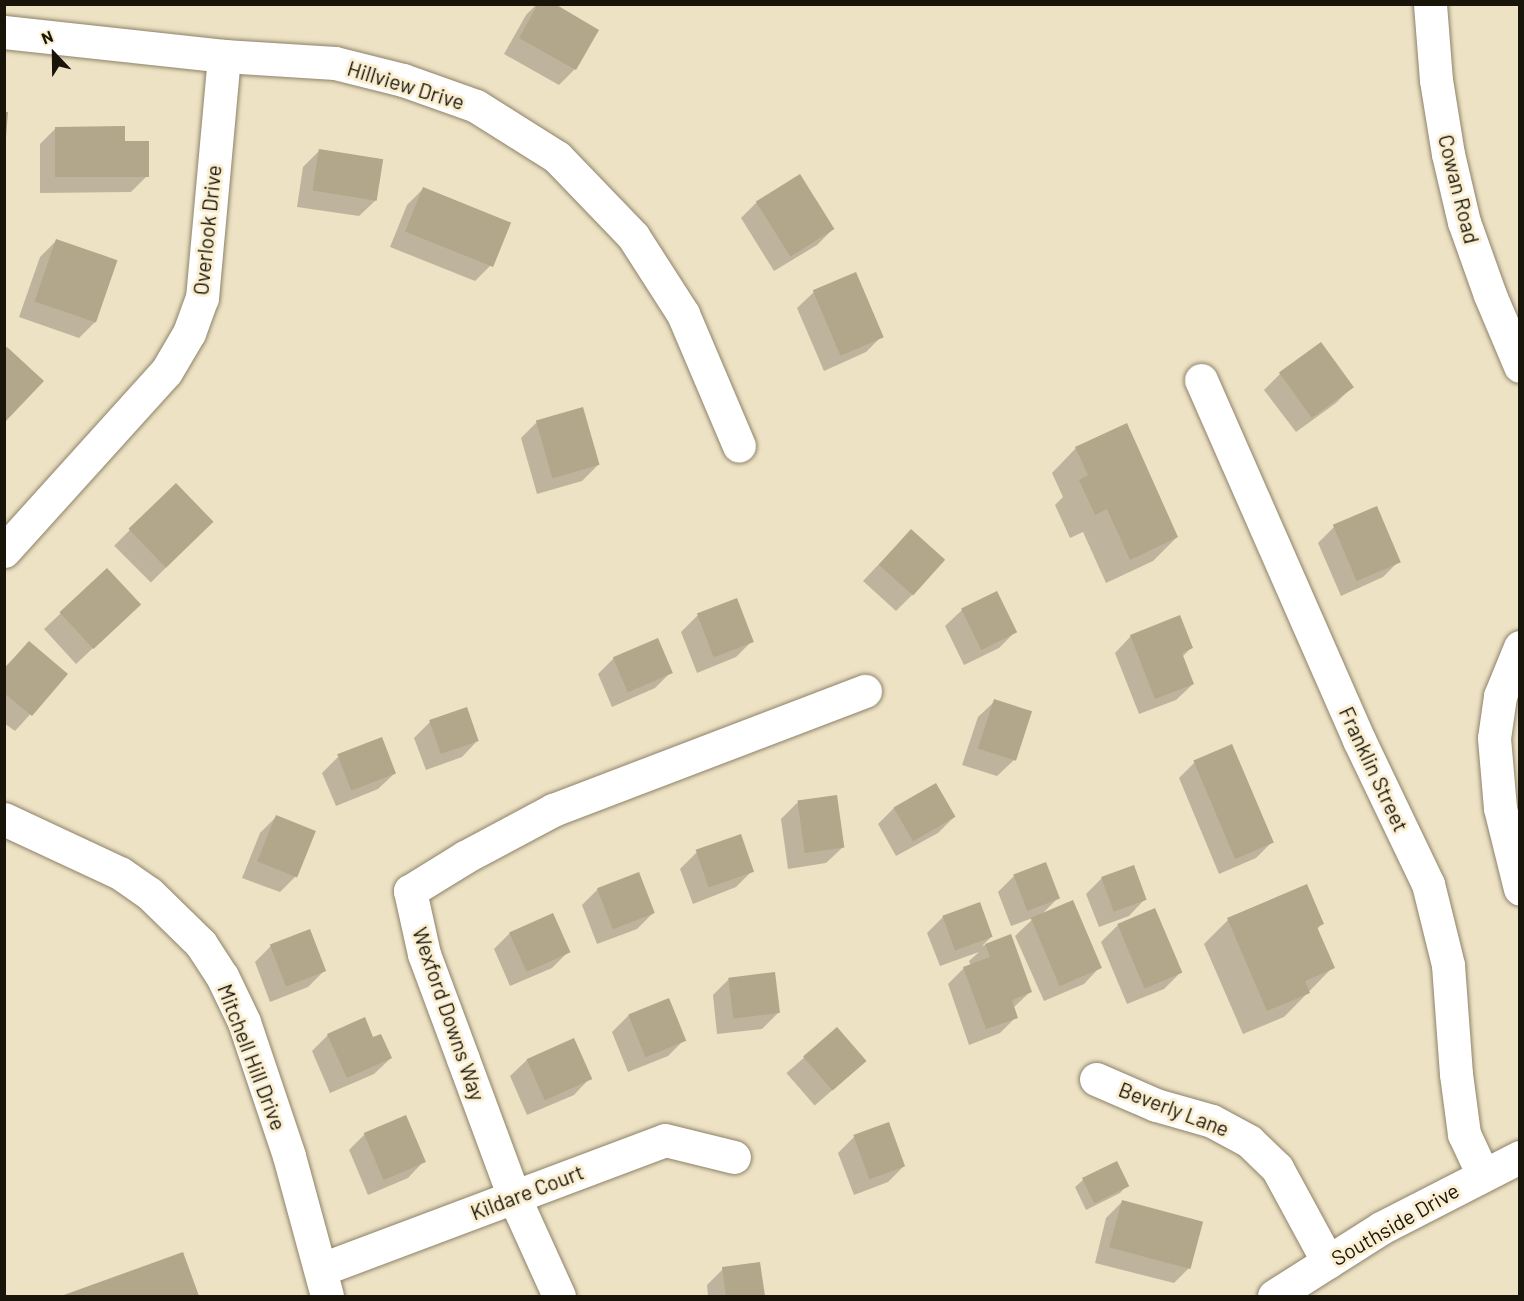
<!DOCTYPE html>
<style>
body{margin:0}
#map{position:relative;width:1524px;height:1301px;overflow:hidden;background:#eee2c5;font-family:Barlow,sans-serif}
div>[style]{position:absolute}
.shadow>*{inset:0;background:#0003;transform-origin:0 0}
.building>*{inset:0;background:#b2a68b;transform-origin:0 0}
.roads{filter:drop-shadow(0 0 2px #8d8268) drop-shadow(0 0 2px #8d8268)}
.minor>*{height:33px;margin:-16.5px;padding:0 16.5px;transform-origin:16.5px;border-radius:16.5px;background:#fff}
.tertiary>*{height:33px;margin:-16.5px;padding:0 16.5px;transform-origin:16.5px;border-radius:16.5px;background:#fff}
.secondary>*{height:33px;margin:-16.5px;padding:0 16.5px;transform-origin:16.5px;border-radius:16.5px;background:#fff}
span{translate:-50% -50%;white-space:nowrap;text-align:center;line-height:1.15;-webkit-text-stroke:6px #fbefd2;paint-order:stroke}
.street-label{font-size:21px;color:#18140a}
.frame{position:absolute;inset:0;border:6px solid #18140a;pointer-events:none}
.north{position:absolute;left:24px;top:24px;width:60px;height:60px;-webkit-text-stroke:4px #fbefd2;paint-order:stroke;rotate:338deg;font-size:16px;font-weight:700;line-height:24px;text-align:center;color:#18140a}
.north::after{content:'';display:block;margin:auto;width:21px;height:27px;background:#18140a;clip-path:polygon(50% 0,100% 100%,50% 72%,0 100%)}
</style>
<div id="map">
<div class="shadow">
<i style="clip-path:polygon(537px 4px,552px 4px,575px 69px,559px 85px,504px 54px,526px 15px)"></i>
<i style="clip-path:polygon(56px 128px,124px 143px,147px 176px,131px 192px,40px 193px,40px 144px)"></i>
<i style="clip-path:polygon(319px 151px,376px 200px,359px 216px,297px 207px,303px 167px)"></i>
<i style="clip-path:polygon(423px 189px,491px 265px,475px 281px,390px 247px,407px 205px)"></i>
<i style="clip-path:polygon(757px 202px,833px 229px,817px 245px,774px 271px,741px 218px)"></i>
<i style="clip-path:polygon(56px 241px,95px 322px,79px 338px,19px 317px,40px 257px)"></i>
<i style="clip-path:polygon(814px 292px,882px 336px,866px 352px,824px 371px,797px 308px)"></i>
<i style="clip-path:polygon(1320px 344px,1352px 387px,1336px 403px,1296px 432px,1264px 390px,1280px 374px)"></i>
<i style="clip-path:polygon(537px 422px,598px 465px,582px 481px,537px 494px,521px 438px)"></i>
<i style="clip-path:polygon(1076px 448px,1177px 537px,1153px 561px,1106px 583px,1083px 532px,1070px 538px,1055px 505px,1063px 497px,1052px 473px)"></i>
<i style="left:175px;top:485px;width:52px;height:86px;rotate:45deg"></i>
<i style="clip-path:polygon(1334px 527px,1399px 561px,1383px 577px,1341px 596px,1318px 543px)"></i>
<i style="clip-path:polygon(895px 547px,912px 595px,896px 611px,863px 581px)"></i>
<i style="clip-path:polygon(107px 570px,123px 620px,76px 664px,44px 629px)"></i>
<i style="clip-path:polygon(736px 600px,752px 641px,736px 657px,697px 673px,681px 632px,697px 616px)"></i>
<i style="clip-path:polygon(962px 610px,1015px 632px,999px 648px,964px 665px,945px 626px)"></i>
<i style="clip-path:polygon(1131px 636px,1191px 648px,1182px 657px,1193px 684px,1176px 700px,1139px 714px,1115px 653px)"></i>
<i style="clip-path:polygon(29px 643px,66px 675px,15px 731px,4px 723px,4px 668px)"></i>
<i style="clip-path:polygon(614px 658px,671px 672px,655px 688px,612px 707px,598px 674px)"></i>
<i style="clip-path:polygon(995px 701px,1014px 760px,997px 776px,962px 765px,978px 717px)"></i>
<i style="clip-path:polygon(430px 722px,478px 740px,462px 757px,426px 770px,414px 738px)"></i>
<i style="clip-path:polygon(338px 757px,395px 773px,378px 789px,336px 806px,322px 773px)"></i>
<i style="clip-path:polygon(1195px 762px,1272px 842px,1256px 858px,1219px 874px,1179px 778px)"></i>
<i style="clip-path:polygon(797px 803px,843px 847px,826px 863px,788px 869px,781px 819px)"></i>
<i style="clip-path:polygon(894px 808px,954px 817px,938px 833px,896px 856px,878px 824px)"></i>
<i style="clip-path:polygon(276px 817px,296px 876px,280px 892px,242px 878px,260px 833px)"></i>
<i style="clip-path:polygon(740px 836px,752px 871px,736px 887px,693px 904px,680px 869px,696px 853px)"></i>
<i style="clip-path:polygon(1014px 876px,1059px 897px,1040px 916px,1100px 967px,1084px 984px,1044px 1001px,1015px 936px,1035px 917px,1011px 926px,998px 892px)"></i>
<i style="clip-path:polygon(1102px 878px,1145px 899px,1129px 916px,1099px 927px,1086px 894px)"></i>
<i style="clip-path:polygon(598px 889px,653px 913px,637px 929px,597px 944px,582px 905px)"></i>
<i style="clip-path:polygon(979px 904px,991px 937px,982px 946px,1010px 936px,1030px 992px,1013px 1008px,1016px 1017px,1000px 1033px,969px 1045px,948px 984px,964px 968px,971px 966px,969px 961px,979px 952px,940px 966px,927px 933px,943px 917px)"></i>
<i style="clip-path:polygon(1154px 910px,1180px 973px,1164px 989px,1127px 1004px,1101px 942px,1117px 926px)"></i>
<i style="clip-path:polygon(1228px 920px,1322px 924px,1317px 929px,1333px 967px,1284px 1017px,1243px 1034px,1204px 944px)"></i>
<i style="clip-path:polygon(510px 933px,568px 952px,552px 968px,510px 986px,494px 949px)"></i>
<i style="clip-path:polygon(271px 946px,324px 971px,308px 987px,270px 1002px,255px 962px)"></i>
<i style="clip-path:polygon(729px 979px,778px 1013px,762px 1029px,717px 1034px,713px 995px)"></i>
<i style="clip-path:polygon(669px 1000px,684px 1040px,668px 1056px,628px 1072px,612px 1032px,628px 1016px)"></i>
<i style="left:837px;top:1029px;width:43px;height:67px;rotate:49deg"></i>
<i style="clip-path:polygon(328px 1035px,373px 1039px,391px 1058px,374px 1074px,330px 1093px,312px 1051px)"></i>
<i style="clip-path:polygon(573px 1040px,590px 1078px,574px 1095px,527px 1115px,510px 1076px,527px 1060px)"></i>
<i style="clip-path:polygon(365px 1134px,424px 1161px,408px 1178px,368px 1195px,349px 1150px)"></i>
<i style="clip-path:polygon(854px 1137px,904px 1166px,888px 1182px,854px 1195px,838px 1153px)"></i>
<i style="clip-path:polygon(1116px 1163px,1127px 1185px,1120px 1193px,1086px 1210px,1075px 1187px,1083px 1180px)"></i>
<i style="clip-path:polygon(1122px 1202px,1201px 1222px,1190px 1267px,1174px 1283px,1095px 1263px,1106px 1218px)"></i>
<i style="clip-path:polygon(182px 1254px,198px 1296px,65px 1296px)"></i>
<i style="clip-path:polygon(759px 1264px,764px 1296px,708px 1296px,707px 1285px,723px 1269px)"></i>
</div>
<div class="building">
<i style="clip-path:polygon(538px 4px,555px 4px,599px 30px,576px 70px,519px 38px)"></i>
<i style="clip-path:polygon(4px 112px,8px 112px,6px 137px,4px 137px)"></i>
<i style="clip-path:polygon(125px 126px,125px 141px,149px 141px,149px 177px,55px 177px,55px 127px)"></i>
<i style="left:319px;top:149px;width:65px;height:42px;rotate:9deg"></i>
<i style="left:800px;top:174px;width:65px;height:52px;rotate:58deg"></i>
<i style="left:423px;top:187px;width:95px;height:48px;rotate:22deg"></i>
<i style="left:56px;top:239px;width:65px;height:66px;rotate:19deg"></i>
<i style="left:856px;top:272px;width:71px;height:47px;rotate:67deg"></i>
<i style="left:1321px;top:342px;width:56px;height:52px;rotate:54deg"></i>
<i style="clip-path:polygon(7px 347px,44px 381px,4px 423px,4px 349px)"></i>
<i style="left:583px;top:407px;width:60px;height:49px;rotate:74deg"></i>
<i style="clip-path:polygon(1127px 423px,1178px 537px,1130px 560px,1107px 509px,1095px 515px,1079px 480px,1088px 475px,1075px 447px)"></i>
<i style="left:176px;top:483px;width:54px;height:66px;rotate:46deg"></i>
<i style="left:1377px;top:506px;width:61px;height:48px;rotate:67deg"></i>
<i style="left:911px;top:529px;width:46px;height:48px;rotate:42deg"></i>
<i style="left:107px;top:568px;width:50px;height:65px;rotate:47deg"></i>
<i style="left:997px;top:591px;width:46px;height:40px;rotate:64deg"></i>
<i style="left:737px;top:598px;width:47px;height:43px;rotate:69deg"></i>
<i style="clip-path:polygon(1180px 615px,1193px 648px,1182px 653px,1194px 684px,1155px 699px,1130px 635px)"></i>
<i style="left:658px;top:638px;width:38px;height:49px;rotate:67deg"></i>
<i style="clip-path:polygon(29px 641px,68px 674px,32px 716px,4px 693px,4px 669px)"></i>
<i style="left:994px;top:699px;width:40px;height:52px;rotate:18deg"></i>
<i style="left:467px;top:707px;width:36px;height:40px;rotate:71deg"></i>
<i style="left:382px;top:737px;width:39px;height:48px;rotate:69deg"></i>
<i style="left:1232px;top:744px;width:107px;height:42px;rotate:67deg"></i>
<i style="left:936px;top:783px;width:39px;height:49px;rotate:60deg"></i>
<i style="left:837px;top:795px;width:53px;height:40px;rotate:82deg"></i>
<i style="left:276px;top:815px;width:43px;height:50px;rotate:22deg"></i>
<i style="left:741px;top:834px;width:40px;height:48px;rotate:71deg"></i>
<i style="left:1046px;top:862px;width:39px;height:35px;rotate:69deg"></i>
<i style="left:1134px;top:865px;width:37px;height:35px;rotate:70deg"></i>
<i style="left:639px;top:872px;width:44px;height:45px;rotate:69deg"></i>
<i style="clip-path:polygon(1307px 884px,1324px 924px,1317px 927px,1335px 968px,1305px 981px,1310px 993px,1267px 1011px,1227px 918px)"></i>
<i style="left:1073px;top:900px;width:74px;height:46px;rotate:67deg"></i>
<i style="left:980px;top:902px;width:37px;height:40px;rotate:70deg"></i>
<i style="left:1155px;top:908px;width:70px;height:41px;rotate:67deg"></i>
<i style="left:553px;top:913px;width:43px;height:48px;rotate:66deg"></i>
<i style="left:310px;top:929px;width:45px;height:43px;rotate:69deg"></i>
<i style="clip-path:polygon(1011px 934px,1032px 992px,1012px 1000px,1018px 1018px,986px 1029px,963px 967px,990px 957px,985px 944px)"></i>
<i style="left:775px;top:972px;width:41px;height:47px;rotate:83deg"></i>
<i style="left:669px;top:998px;width:46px;height:44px;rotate:68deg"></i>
<i style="clip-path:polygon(365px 1017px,373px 1037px,381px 1034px,392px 1058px,347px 1078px,327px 1034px)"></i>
<i style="left:837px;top:1027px;width:45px;height:45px;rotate:49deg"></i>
<i style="left:574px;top:1038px;width:45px;height:52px;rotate:66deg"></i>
<i style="left:406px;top:1115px;width:51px;height:46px;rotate:67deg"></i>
<i style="left:889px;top:1122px;width:47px;height:38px;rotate:70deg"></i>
<i style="left:1117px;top:1161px;width:28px;height:39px;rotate:64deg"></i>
<i style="left:1122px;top:1200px;width:84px;height:49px;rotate:15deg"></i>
<i style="clip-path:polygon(183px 1252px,199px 1296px,61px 1296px)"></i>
<i style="clip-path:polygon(760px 1262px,765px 1296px,726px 1296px,722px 1267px)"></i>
</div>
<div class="roads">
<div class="minor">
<i style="left:4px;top:32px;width:221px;rotate:6.2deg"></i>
<i style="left:224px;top:56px;width:111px;rotate:3.6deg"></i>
<i style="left:335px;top:63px;width:70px;rotate:14deg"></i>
<i style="left:403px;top:80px;width:77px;rotate:19.6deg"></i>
<i style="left:476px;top:106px;width:96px;rotate:32.2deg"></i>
<i style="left:557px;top:157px;width:110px;rotate:46.1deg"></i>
<i style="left:633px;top:236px;width:93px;rotate:57.3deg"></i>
<i style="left:683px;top:314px;width:143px;rotate:67deg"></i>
<i style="left:1201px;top:380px;width:393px;rotate:66.3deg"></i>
<i style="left:1359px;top:740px;width:160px;rotate:64.4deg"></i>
<i style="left:1428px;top:884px;width:83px;rotate:76.1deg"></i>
<i style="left:1448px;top:965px;width:109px;rotate:85.8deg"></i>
<i style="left:1456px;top:1074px;width:61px;rotate:82.4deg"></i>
<i style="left:1464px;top:1134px;width:45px;rotate:65.1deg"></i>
<i style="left:4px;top:551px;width:241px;rotate:-47.9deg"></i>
<i style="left:166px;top:372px;width:45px;rotate:-59.5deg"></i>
<i style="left:189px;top:333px;width:37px;rotate:-70deg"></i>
<i style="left:202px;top:298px;width:243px;rotate:-84.8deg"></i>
<i style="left:4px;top:819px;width:128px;rotate:25deg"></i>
<i style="left:120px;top:873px;width:35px;rotate:35deg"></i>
<i style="left:149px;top:893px;width:73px;rotate:44.4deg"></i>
<i style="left:201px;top:944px;width:38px;rotate:57deg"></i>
<i style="left:222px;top:976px;width:51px;rotate:64.4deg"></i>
<i style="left:244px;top:1022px;width:141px;rotate:71.4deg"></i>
<i style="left:289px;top:1156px;width:145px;rotate:74.8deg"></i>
<i style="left:1096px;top:1079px;width:65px;rotate:23.4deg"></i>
<i style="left:1156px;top:1105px;width:58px;rotate:15.9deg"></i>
<i style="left:1212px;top:1121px;width:42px;rotate:28.4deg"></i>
<i style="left:1249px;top:1141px;width:39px;rotate:44deg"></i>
<i style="left:1277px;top:1168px;width:107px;rotate:61.5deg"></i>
<i style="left:322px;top:1269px;width:366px;rotate:-20.6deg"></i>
<i style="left:665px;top:1140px;width:71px;rotate:13.8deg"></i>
<i style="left:559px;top:1296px;width:109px;rotate:-114.4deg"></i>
<i style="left:514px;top:1197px;width:147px;rotate:-110.3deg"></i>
<i style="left:463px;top:1059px;width:112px;rotate:-110.4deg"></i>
<i style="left:424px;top:954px;width:65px;rotate:-102.5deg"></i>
<i style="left:410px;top:891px;width:65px;rotate:-31.7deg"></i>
<i style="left:465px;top:857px;width:100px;rotate:-28.1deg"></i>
<i style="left:553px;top:810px;width:334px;rotate:-20.9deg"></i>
</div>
<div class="tertiary">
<i style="left:1274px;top:1296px;width:127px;rotate:-32.4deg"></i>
<i style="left:1381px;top:1228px;width:156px;rotate:-27.1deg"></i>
</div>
<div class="secondary">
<i style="left:1430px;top:4px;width:76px;rotate:85.5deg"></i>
<i style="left:1436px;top:80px;width:75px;rotate:80.8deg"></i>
<i style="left:1448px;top:154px;width:70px;rotate:76.8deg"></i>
<i style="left:1464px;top:222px;width:77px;rotate:70.4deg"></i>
<i style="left:1490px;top:295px;width:77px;rotate:67.1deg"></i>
<i style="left:1520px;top:647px;width:53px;rotate:112.2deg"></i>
<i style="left:1500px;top:696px;width:42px;rotate:98.1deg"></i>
<i style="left:1494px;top:738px;width:70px;rotate:85.1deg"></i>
<i style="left:1500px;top:808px;width:83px;rotate:76.1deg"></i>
</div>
</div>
<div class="street-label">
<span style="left:406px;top:85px;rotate:17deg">Hillview Drive</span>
<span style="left:1459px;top:189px;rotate:76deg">Cowan Road</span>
<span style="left:207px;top:230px;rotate:-84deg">Overlook Drive</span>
<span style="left:1374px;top:769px;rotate:65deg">Franklin Street</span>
<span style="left:449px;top:1014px;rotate:71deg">Wexford Downs Way</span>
<span style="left:252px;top:1057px;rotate:69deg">Mitchell Hill Drive</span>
<span style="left:1174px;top:1109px;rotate:21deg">Beverly Lane</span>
<span style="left:527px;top:1192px;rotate:-21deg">Kildare Court</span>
<span style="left:1395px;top:1224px;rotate:-30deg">Southside Drive</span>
</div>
<div class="frame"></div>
<div class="north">N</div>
</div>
